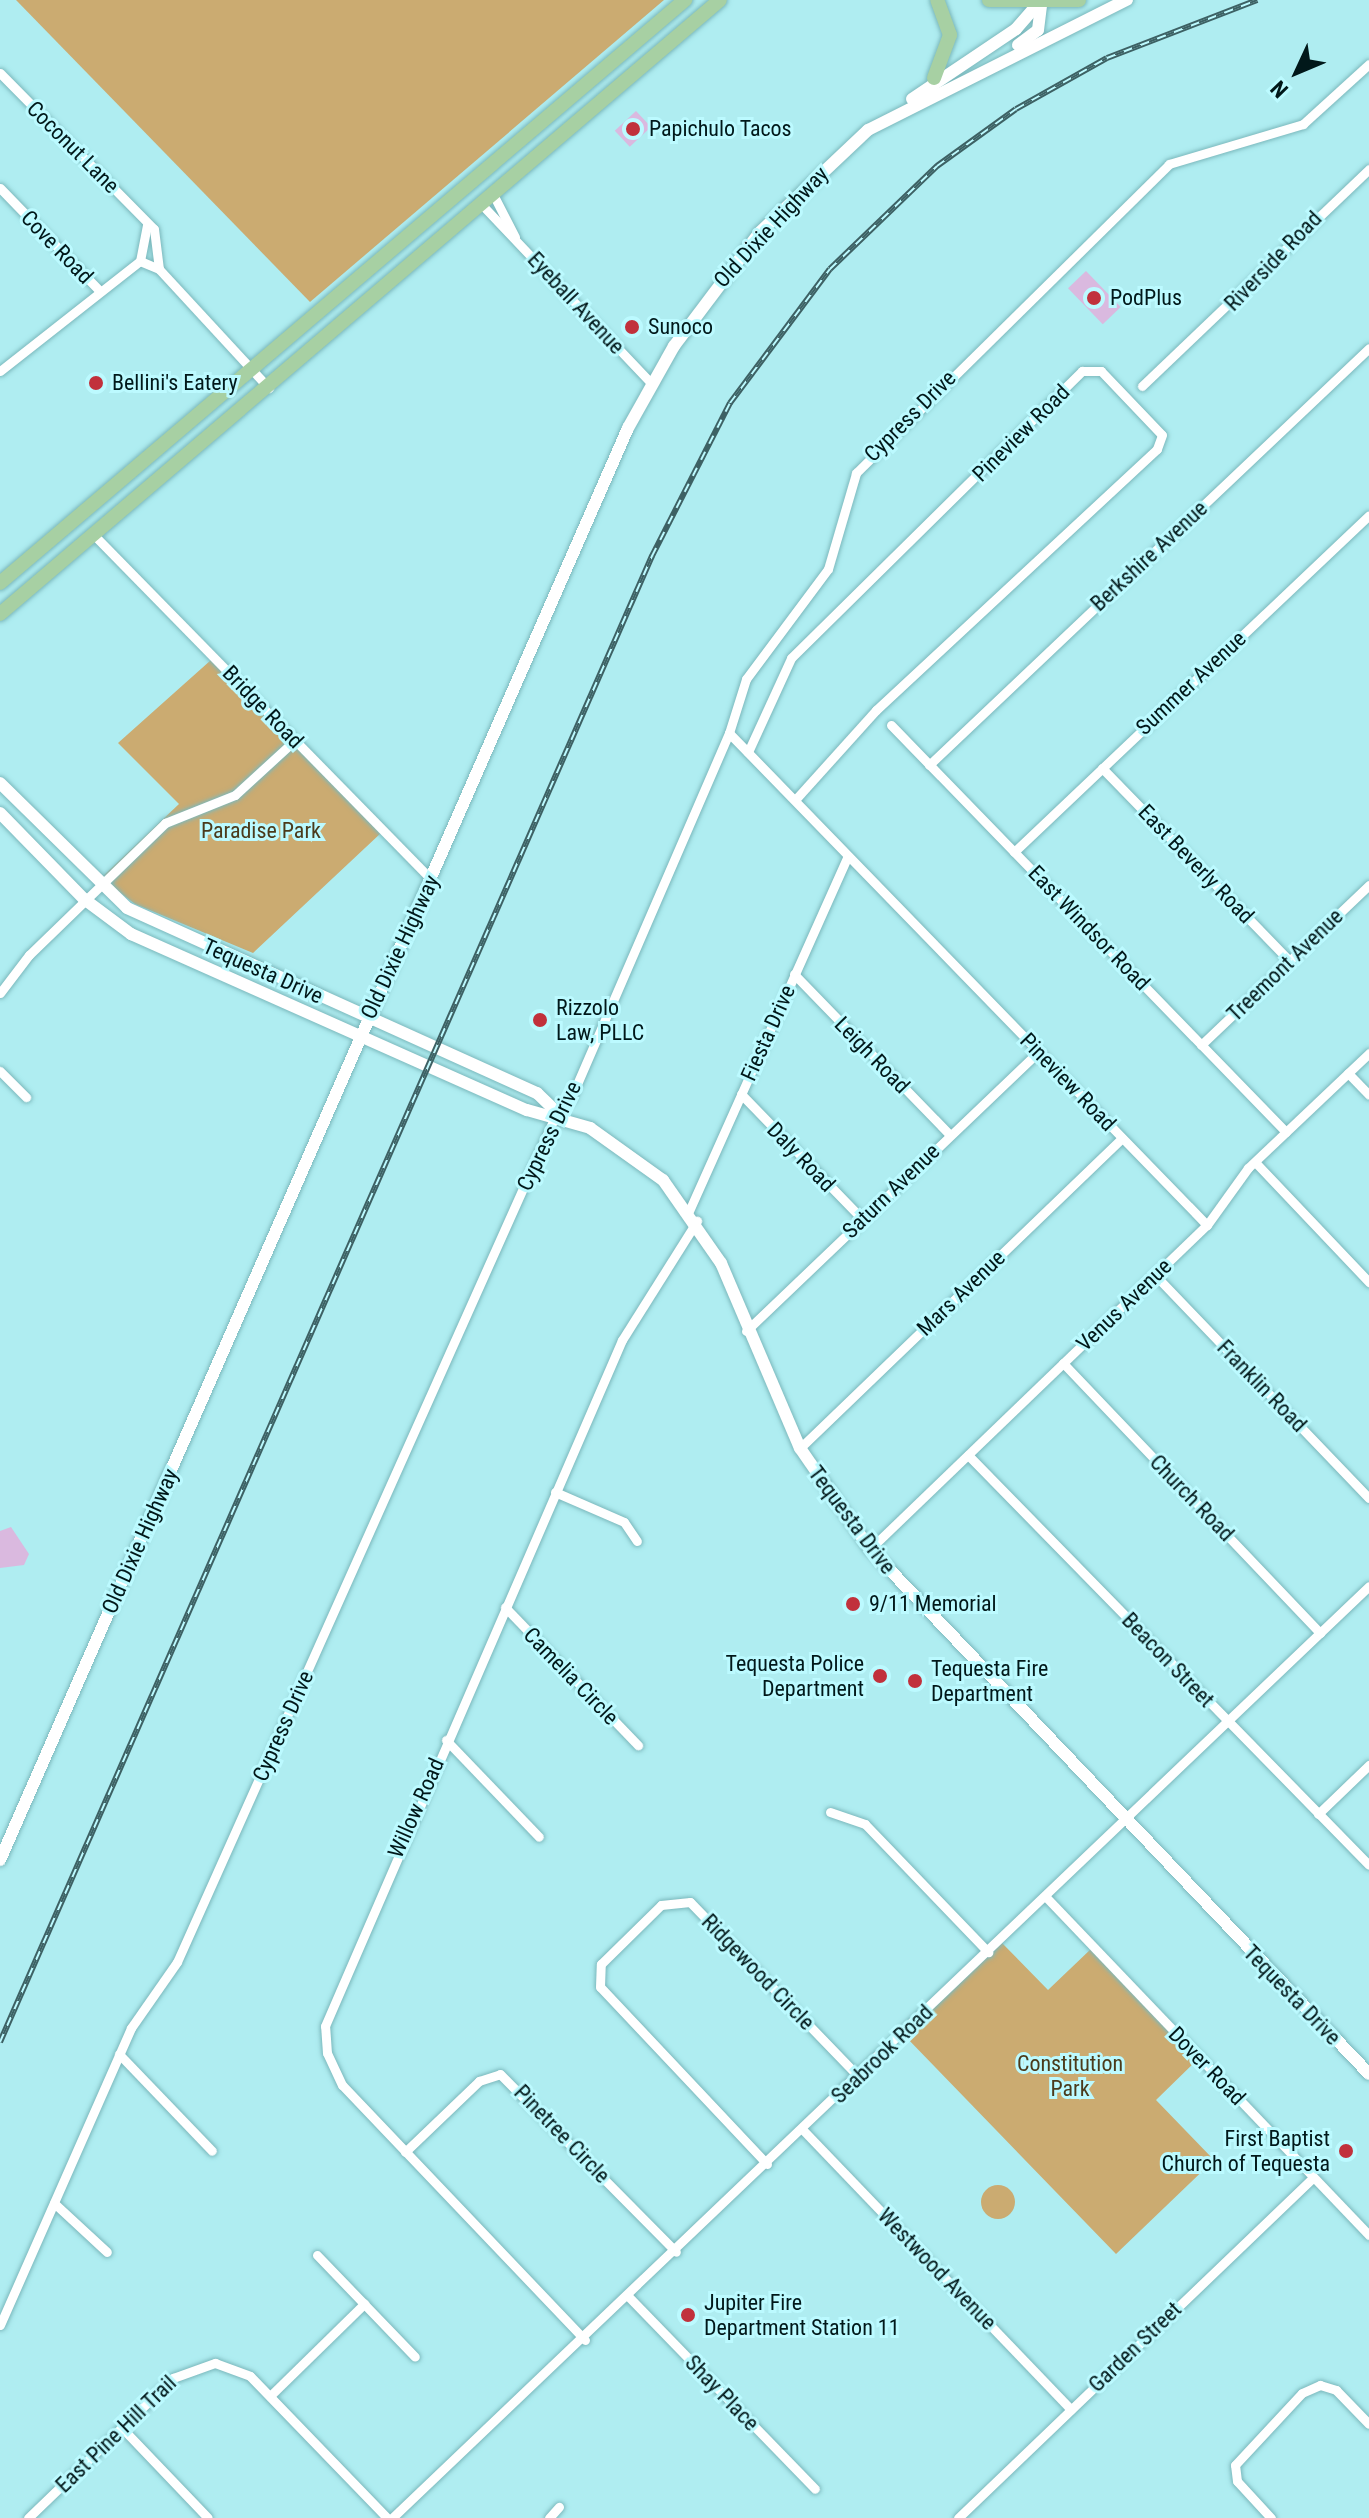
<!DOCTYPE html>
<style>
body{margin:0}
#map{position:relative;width:1369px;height:2518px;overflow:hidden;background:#afedf1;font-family:"Roboto Condensed",sans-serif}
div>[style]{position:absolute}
.green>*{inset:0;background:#cbab71}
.round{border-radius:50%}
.building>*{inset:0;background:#dab9df;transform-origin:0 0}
.roads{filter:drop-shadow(0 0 2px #7bb8bc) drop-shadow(0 0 2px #7bb8bc)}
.street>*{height:9px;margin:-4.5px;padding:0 4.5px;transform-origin:4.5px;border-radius:4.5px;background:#fff}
.secondary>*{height:12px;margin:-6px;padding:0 6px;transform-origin:6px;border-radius:6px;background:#fff}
.primary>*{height:14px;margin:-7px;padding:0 7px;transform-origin:7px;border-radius:7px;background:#a7d0a3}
.rail>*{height:6px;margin-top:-3px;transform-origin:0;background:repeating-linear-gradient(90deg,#bcfaff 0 9px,#3d6164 0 18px);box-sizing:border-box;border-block:2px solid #3d6164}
.dots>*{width:22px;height:22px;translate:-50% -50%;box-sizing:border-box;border:4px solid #bcfaff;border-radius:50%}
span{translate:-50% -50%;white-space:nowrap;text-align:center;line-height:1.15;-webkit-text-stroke:6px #bcfaff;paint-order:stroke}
.poi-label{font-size:22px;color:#01181a}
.left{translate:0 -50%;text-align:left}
.right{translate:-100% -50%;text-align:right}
.street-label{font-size:22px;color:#01181a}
.park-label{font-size:22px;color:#4b3a1b}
.north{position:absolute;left:1257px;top:32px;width:80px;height:80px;-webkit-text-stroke:6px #bcfaff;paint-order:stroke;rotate:226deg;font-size:22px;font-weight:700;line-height:32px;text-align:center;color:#01181a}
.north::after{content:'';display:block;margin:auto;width:28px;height:36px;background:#01181a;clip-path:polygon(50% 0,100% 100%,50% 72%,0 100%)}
</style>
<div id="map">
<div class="green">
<i style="clip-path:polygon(16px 0,664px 0,310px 302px)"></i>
<i style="clip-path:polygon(211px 660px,381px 833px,253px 953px,135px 904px,101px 878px,179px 804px,118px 743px)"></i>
<i style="clip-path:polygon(1002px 1943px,1048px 1990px,1092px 1948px,1198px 2059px,1156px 2100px,1214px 2160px,1116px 2254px,905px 2036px)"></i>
<i class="round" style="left:981px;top:2185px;width:34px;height:34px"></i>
</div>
<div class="building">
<i style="left:636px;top:111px;width:22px;height:29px;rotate:47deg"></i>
<i style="left:1086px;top:271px;width:50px;height:25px;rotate:46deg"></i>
<i style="clip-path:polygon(11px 1527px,29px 1554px,24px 1565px,0 1568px,0 1531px)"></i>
</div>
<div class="roads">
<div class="street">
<i style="left:0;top:73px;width:219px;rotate:45.4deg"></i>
<i style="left:154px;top:229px;width:40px;rotate:82.9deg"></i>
<i style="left:0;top:188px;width:141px;rotate:45.9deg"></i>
<i style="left:495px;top:198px;width:44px;rotate:62.9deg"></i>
<i style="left:484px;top:207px;width:243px;rotate:46.5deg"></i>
<i style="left:140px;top:261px;width:37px;rotate:-79deg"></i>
<i style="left:0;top:371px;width:178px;rotate:-38.2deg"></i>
<i style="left:140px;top:261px;width:21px;rotate:23deg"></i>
<i style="left:159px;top:269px;width:162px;rotate:47.3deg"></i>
<i style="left:1142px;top:386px;width:314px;rotate:-43.7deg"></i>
<i style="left:94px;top:535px;width:482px;rotate:45.6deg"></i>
<i style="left:891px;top:725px;width:567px;rotate:45.86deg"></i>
<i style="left:729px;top:733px;width:686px;rotate:45.83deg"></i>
<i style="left:748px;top:752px;width:103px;rotate:-65.4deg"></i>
<i style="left:791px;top:658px;width:409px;rotate:-44.6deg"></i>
<i style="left:1082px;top:371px;width:19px"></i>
<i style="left:1101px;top:371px;width:88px;rotate:46.4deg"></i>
<i style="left:1162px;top:435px;width:15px;rotate:110deg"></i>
<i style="left:1157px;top:449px;width:384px;rotate:137.1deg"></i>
<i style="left:876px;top:710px;width:121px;rotate:132deg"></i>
<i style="left:929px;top:765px;width:606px;rotate:-43.46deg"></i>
<i style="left:1102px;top:768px;width:269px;rotate:45.8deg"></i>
<i style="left:1014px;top:852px;width:489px;rotate:-43.5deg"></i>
<i style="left:794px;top:974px;width:224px;rotate:45.9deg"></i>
<i style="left:0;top:993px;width:48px;rotate:-52.7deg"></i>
<i style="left:29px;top:955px;width:190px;rotate:-44.1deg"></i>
<i style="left:165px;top:823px;width:75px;rotate:-21.8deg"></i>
<i style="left:235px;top:795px;width:81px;rotate:-42.5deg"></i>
<i style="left:1201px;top:1045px;width:232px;rotate:-43.6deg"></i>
<i style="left:0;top:1071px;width:37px;rotate:45deg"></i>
<i style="left:1348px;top:1073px;width:30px;rotate:46deg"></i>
<i style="left:741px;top:1094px;width:174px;rotate:45.9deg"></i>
<i style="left:1255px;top:1162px;width:166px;rotate:46.5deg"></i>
<i style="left:689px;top:1211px;width:389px;rotate:-65.9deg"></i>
<i style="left:1155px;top:1275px;width:309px;rotate:46.2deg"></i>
<i style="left:746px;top:1331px;width:404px;rotate:-43.7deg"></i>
<i style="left:1063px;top:1363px;width:373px;rotate:46.4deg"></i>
<i style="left:800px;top:1448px;width:447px;rotate:-43.9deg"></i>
<i style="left:968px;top:1455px;width:573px;rotate:45.64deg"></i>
<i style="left:555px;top:1492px;width:75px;rotate:23.5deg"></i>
<i style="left:624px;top:1522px;width:23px;rotate:56deg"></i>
<i style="left:870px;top:1549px;width:467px;rotate:-43.9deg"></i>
<i style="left:1207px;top:1225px;width:70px;rotate:-54.3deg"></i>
<i style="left:1248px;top:1168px;width:167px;rotate:-43.5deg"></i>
<i style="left:505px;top:1607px;width:192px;rotate:46.1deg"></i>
<i style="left:446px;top:1740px;width:134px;rotate:46.2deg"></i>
<i style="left:830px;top:1812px;width:37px;rotate:19deg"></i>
<i style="left:865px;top:1824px;width:178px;rotate:46.1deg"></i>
<i style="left:1318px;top:1814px;width:71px;rotate:-43.9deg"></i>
<i style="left:1045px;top:1896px;width:469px;rotate:46.3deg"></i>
<i style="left:119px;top:2054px;width:134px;rotate:46.2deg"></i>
<i style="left:803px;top:2130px;width:387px;rotate:46.2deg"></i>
<i style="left:405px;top:2152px;width:103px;rotate:-43.8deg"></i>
<i style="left:479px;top:2081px;width:22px;rotate:-18deg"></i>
<i style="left:500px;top:2074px;width:250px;rotate:45.3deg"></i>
<i style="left:767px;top:2164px;width:243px;rotate:-133.3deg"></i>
<i style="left:600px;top:1987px;width:23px;rotate:-88deg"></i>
<i style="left:601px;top:1964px;width:84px;rotate:-44.5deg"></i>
<i style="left:661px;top:1905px;width:29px;rotate:-6deg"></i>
<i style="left:690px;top:1902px;width:243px;rotate:46deg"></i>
<i style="left:54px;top:2203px;width:72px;rotate:42.8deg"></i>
<i style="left:317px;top:2255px;width:141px;rotate:46.1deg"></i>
<i style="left:629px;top:2297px;width:267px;rotate:45.9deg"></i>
<i style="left:0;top:2325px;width:325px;rotate:-66.2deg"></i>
<i style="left:131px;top:2028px;width:80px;rotate:-55.1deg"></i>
<i style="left:177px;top:1962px;width:931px;rotate:-65.91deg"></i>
<i style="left:557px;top:1112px;width:20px;rotate:-45deg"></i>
<i style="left:571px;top:1098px;width:398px;rotate:-66.6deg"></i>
<i style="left:729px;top:733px;width:57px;rotate:-72.5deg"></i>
<i style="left:746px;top:679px;width:137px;rotate:-53.3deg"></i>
<i style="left:828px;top:569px;width:100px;rotate:-73.7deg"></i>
<i style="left:856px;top:473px;width:440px;rotate:-44.6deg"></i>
<i style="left:1169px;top:164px;width:140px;rotate:-16.6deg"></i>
<i style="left:1303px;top:124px;width:89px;rotate:-42.3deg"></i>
<i style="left:585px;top:2340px;width:352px;rotate:-133.6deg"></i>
<i style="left:342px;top:2085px;width:35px;rotate:-115deg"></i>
<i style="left:327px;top:2053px;width:27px;rotate:-94deg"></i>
<i style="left:325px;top:2026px;width:748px;rotate:-66.59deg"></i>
<i style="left:622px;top:1340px;width:141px;rotate:-57.8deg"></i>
<i style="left:270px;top:2396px;width:132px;rotate:-44.4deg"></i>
<i style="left:122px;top:2428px;width:124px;rotate:46.3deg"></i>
<i style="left:28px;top:2518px;width:202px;rotate:-44deg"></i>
<i style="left:173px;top:2378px;width:45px;rotate:-19.7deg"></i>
<i style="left:215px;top:2363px;width:37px;rotate:20deg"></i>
<i style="left:250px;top:2376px;width:197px;rotate:46deg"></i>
<i style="left:392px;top:2518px;width:1350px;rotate:-43.65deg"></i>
<i style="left:549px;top:2518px;width:15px;rotate:-48deg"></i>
<i style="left:958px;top:2518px;width:492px;rotate:-43.8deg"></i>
<i style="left:1271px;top:2518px;width:50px;rotate:-132.6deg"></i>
<i style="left:1237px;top:2481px;width:16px;rotate:-97deg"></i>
<i style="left:1235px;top:2465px;width:98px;rotate:-47.1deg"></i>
<i style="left:1302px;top:2393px;width:20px;rotate:-24deg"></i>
<i style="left:1320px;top:2385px;width:17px;rotate:17deg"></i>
<i style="left:1336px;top:2390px;width:47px;rotate:45.9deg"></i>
</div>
<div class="secondary">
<i style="left:1018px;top:45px;width:25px;rotate:-37deg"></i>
<i style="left:1038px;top:30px;width:26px;rotate:-83deg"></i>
<i style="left:912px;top:99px;width:125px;rotate:-33.9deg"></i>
<i style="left:1016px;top:29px;width:38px;rotate:-49deg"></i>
<i style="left:0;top:783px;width:178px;rotate:44.5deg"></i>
<i style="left:127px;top:908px;width:450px;rotate:24.3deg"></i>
<i style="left:537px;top:1093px;width:28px;rotate:44deg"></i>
<i style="left:0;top:813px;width:120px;rotate:45.7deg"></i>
<i style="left:84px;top:899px;width:59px;rotate:36.7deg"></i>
<i style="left:131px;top:934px;width:433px;rotate:24deg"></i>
<i style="left:527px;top:1110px;width:66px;rotate:15.9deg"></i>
<i style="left:590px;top:1128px;width:90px;rotate:35.5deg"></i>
<i style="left:663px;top:1180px;width:101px;rotate:55.1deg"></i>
<i style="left:721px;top:1263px;width:201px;rotate:66.9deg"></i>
<i style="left:800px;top:1448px;width:123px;rotate:55.3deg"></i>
<i style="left:870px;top:1549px;width:724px;rotate:46.45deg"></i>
<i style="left:0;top:1860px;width:1564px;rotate:-66.32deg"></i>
<i style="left:628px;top:428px;width:94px;rotate:-60.7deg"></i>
<i style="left:674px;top:346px;width:141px;rotate:-53deg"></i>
<i style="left:759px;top:233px;width:150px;rotate:-43.4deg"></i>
<i style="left:868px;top:130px;width:290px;rotate:-26.7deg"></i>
</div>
<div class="primary">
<i style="left:989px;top:0;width:90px"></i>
<i style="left:934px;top:78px;width:46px;rotate:-69.6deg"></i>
<i style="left:950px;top:35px;width:37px;rotate:-110deg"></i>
<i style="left:0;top:583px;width:900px;rotate:-40.4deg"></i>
<i style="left:0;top:614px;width:946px;rotate:-40.46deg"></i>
</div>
</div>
<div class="rail">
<i style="left:0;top:2042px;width:1623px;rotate:-66.31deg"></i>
<i style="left:652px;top:556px;width:172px;rotate:-63deg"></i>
<i style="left:730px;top:403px;width:167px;rotate:-53.3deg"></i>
<i style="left:830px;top:269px;width:149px;rotate:-43.9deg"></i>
<i style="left:937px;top:166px;width:97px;rotate:-35.8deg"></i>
<i style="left:1016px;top:109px;width:104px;rotate:-29.3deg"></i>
<i style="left:1107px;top:58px;width:161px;rotate:-21.1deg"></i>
</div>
<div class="dots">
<i style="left:633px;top:129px;background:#c1313c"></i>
<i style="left:1094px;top:298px;background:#c1313c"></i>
<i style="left:632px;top:327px;background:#c1313c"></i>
<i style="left:96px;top:383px;background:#c1313c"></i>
<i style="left:540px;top:1020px;background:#c1313c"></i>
<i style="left:853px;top:1604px;background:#c1313c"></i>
<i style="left:880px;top:1676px;background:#c1313c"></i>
<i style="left:915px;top:1681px;background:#c1313c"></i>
<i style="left:1346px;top:2151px;background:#c1313c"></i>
<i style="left:688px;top:2315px;background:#c1313c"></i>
</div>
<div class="poi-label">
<span class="left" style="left:649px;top:129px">Papichulo Tacos</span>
<span class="left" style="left:1110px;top:298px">PodPlus</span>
<span class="left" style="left:648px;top:327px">Sunoco</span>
<span class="left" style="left:112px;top:383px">Bellini's Eatery</span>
<span class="left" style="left:556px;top:1020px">Rizzolo<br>Law, PLLC</span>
<span class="left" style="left:869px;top:1604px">9/11 Memorial</span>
<span class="right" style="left:864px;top:1676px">Tequesta Police<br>Department</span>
<span class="left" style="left:931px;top:1681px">Tequesta Fire<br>Department</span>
<span class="right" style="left:1330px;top:2151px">First Baptist<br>Church of Tequesta</span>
<span class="left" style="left:704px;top:2315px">Jupiter Fire<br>Department Station 11</span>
</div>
<div class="street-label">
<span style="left:73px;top:147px;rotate:45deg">Coconut Lane</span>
<span style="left:771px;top:227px;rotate:-47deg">Old Dixie Highway</span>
<span style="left:57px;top:247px;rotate:46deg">Cove Road</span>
<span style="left:1273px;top:261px;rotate:-46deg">Riverside Road</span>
<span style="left:576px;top:303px;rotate:47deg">Eyeball Avenue</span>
<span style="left:910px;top:416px;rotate:-45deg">Cypress Drive</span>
<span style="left:1021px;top:433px;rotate:-45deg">Pineview Road</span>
<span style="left:1149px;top:556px;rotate:-43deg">Berkshire Avenue</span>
<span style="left:1191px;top:683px;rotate:-43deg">Summer Avenue</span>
<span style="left:263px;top:707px;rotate:46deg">Bridge Road</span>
<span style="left:1196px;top:864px;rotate:46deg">East Beverly Road</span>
<span style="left:1089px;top:928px;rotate:46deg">East Windsor Road</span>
<span style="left:400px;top:947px;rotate:-65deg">Old Dixie Highway</span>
<span style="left:1285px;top:965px;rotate:-44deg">Treemont Avenue</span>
<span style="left:263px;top:971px;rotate:24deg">Tequesta Drive</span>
<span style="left:768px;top:1033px;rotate:-66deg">Fiesta Drive</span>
<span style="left:872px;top:1055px;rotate:46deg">Leigh Road</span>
<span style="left:1068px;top:1082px;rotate:46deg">Pineview Road</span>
<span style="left:549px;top:1136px;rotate:-64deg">Cypress Drive</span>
<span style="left:801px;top:1157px;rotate:46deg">Daly Road</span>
<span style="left:891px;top:1191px;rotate:-44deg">Saturn Avenue</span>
<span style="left:961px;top:1293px;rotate:-44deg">Mars Avenue</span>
<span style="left:1124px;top:1305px;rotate:-44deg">Venus Avenue</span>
<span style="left:1262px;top:1386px;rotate:46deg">Franklin Road</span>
<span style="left:1192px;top:1498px;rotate:46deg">Church Road</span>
<span style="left:852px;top:1520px;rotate:53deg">Tequesta Drive</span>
<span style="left:140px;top:1541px;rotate:-66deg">Old Dixie Highway</span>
<span style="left:1168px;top:1660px;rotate:46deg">Beacon Street</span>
<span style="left:571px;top:1676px;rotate:46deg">Camelia Circle</span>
<span style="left:283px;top:1726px;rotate:-66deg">Cypress Drive</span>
<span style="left:416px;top:1808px;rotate:-66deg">Willow Road</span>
<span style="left:758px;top:1972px;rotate:46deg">Ridgewood Circle</span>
<span style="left:1292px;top:1995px;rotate:46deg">Tequesta Drive</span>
<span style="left:882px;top:2054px;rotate:-44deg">Seabrook Road</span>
<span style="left:1207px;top:2066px;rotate:46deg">Dover Road</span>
<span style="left:562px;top:2134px;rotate:46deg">Pinetree Circle</span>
<span style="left:937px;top:2269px;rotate:46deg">Westwood Avenue</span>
<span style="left:1135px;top:2347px;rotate:-44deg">Garden Street</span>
<span style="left:722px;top:2393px;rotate:46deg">Shay Place</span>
<span style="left:116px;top:2434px;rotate:-44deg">East Pine Hill Trail</span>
</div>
<div class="park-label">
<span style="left:261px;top:831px">Paradise Park</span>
<span style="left:1070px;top:2076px">Constitution<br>Park</span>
</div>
<div class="north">N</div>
</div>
